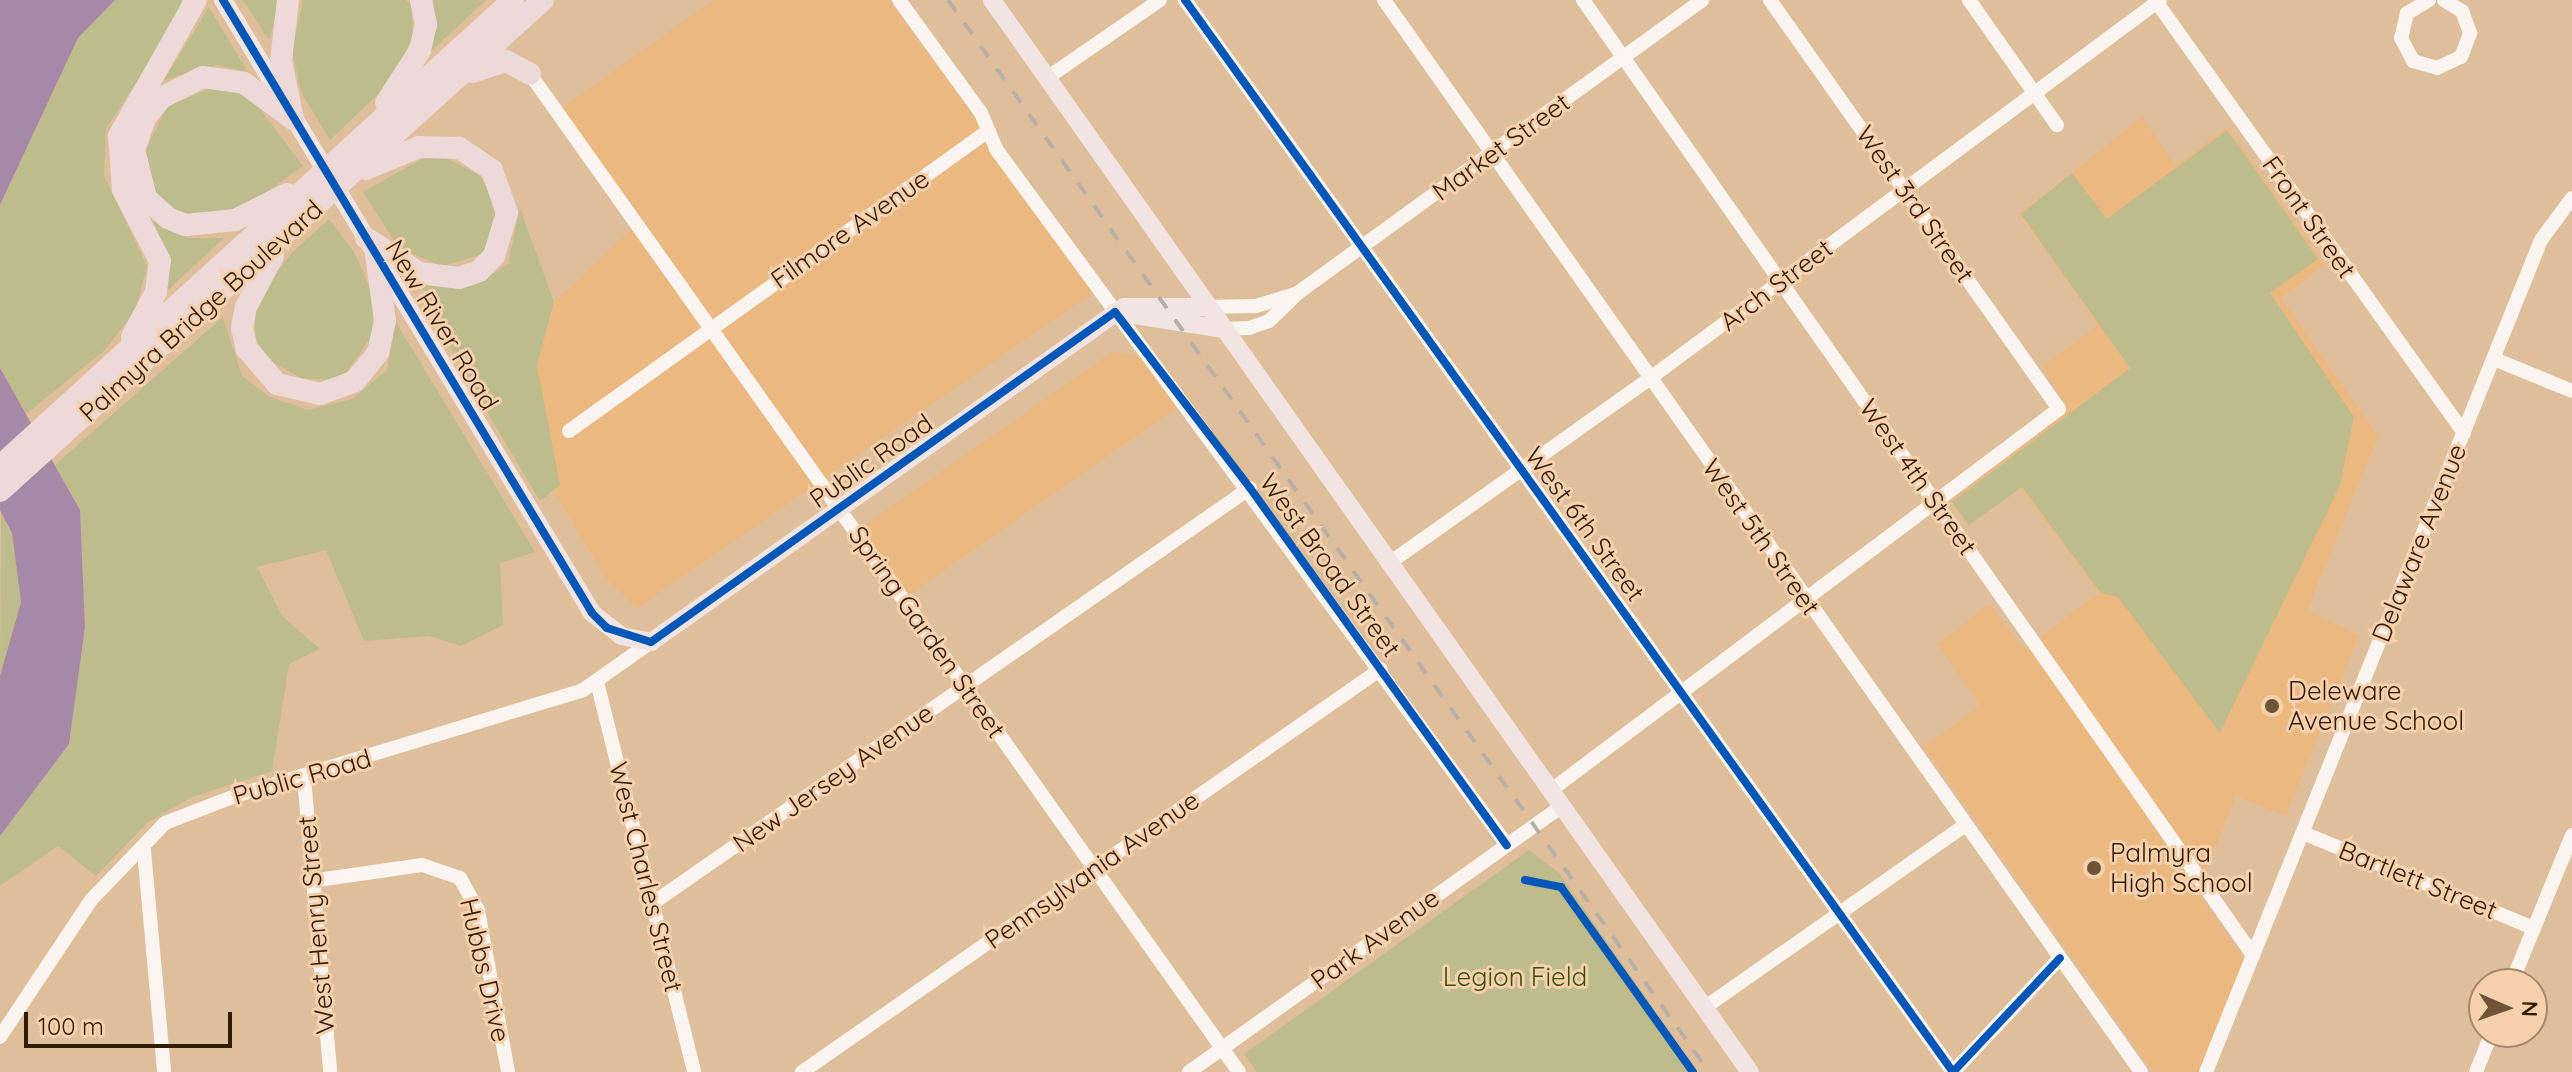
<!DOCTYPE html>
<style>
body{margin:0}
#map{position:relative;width:2572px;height:1072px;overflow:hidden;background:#dfbe9c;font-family:Quicksand,sans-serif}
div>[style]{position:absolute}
.built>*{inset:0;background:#ecb882}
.green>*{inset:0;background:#bebb8d}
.water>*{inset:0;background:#a688a7}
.minor>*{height:14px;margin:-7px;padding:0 7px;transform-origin:7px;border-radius:7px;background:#faf5f0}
.major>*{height:18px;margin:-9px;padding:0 9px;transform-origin:9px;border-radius:9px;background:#f2e4e2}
.highway>*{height:22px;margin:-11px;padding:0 11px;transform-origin:11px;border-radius:11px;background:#ecd9d8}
.rail>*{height:4px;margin-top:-2px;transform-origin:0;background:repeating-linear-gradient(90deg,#b8b0a7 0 14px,transparent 0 28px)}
.cycleway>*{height:8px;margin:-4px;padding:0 4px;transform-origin:4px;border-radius:4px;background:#0057b8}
.dots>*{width:22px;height:22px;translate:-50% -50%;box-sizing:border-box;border:4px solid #f7d1ad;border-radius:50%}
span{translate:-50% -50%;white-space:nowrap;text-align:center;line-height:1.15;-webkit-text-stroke:6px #f7d1ad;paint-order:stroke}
.street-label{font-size:26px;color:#321b01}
.poi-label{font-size:26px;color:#321b01}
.left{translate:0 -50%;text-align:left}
.park-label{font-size:26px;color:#3a5005}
.north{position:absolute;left:2468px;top:968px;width:80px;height:80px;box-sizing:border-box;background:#f7d1ad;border:2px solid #a88868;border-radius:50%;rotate:92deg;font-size:22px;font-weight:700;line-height:32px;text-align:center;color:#321b01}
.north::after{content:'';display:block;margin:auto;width:28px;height:36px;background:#6f5437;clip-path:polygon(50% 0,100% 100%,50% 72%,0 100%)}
.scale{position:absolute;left:24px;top:1012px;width:208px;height:36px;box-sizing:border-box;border:4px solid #321b01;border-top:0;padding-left:10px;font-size:24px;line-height:28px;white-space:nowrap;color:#321b01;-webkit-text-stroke:6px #f7d1ad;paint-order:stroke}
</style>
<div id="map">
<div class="built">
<i style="clip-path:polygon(713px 0,889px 0,1100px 288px,637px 608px,606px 579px,553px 490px,537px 365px,554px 302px,634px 226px,555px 113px)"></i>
<i style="clip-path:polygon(2142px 117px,2175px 165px,2227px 127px,2325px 264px,2281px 298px,2378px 436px,2307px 611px,2359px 635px,2286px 816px,2236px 796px,2197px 892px,2245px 961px,2200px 1072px,2153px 1072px,1924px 747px,1980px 705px,1937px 644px,1989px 604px,2024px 649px,2099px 593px,2021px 488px,1968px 526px,1950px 501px,2059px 419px,2065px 403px,2042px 367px,2098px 325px,2020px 214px)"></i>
<i style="clip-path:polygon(1112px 352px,1151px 357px,1185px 402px,903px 599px,855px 532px)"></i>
</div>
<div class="green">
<i style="clip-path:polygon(115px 0,181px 0,180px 15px,106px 129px,104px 176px,147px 266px,135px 311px,106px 349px,26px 414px,0 368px,0 205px,78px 38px)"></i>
<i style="clip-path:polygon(243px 0,280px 0,269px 40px)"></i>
<i style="clip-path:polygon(303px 0,406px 0,411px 5px,413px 35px,396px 77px,330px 140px,301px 92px,292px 50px)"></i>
<i style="clip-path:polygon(433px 0,486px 0,427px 55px,437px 28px)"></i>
<i style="clip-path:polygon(209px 7px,248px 72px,217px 65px,164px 80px)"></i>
<i style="clip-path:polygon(219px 85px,251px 97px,303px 166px,242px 209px,202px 219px,174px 209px,152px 189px,145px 152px,167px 106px)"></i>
<i style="clip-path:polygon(2227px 130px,2318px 259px,2270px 293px,2354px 417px,2340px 485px,2220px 733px,2118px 597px,2101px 593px,2022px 487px,1969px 525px,1952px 502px,2130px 368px,2021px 214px,2072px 173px,2107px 219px)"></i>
<i style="clip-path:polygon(442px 156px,479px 175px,495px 199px,497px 225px,483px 254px,442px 266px,399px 248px,363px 192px,422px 159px)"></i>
<i style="clip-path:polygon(520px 208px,554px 302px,537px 365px,560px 485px,540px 501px,457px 361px,421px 285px,473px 286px,508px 264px)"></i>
<i style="clip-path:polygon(329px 219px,354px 252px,371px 290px,376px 330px,346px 373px,329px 380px,301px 378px,269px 360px,256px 340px,255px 316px,263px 290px,293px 252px)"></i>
<i style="clip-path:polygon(153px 221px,187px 238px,224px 238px,166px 292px,168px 257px)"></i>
<i style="clip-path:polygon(223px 317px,242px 376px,270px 397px,308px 410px,352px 399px,387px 370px,396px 322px,535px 552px,500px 563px,503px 625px,461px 646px,429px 636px,364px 641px,326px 550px,257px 567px,282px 616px,320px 649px,289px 664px,272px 771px,192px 797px,148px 822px,96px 876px,58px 846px,0 886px,0 836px,69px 744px,85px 627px,80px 510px,55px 465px)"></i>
<i style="clip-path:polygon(1px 511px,12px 533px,21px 602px,0 676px)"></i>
<i style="clip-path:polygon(1529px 850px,1559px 873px,1697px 1072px,1257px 1072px,1244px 1054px)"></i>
</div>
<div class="water">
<i style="clip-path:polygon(0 0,115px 0,78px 38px,0 205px)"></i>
<i style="clip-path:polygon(0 368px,80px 510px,85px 627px,69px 744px,0 836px,0 676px,21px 602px,12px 533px,0 510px)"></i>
</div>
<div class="minor">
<i style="left:899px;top:0;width:140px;rotate:54deg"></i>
<i style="left:981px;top:113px;width:39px;rotate:67deg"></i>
<i style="left:996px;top:149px;width:863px;rotate:53.71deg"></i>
<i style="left:1185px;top:0;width:1319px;rotate:54.38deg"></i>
<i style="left:1953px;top:1072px;width:156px;rotate:-46.8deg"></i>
<i style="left:1384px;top:0;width:1312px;rotate:54.77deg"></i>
<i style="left:1583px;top:0;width:1167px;rotate:54.95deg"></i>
<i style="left:1969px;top:0;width:153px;rotate:54.9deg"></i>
<i style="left:2155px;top:0;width:532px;rotate:54.49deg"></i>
<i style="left:2429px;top:0;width:26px;rotate:149deg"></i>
<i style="left:2407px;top:13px;width:26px;rotate:103deg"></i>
<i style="left:2401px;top:38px;width:26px;rotate:62deg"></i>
<i style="left:2413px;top:61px;width:25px;rotate:16deg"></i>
<i style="left:2437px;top:68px;width:26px;rotate:-25deg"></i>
<i style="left:2461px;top:57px;width:26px;rotate:-69deg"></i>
<i style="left:2470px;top:33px;width:23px;rotate:-110deg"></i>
<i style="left:2462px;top:11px;width:21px;rotate:-149deg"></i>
<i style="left:530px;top:74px;width:1224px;rotate:54.61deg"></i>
<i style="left:1047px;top:78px;width:137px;rotate:-34.6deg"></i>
<i style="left:1208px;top:307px;width:48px;rotate:-1.2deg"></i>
<i style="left:1256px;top:306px;width:41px;rotate:-17.1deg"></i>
<i style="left:1223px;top:329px;width:26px;rotate:-2deg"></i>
<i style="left:1249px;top:328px;width:21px;rotate:-19deg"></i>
<i style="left:1269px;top:321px;width:42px;rotate:-44deg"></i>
<i style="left:1299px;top:292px;width:498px;rotate:-35.9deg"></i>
<i style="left:2494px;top:359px;width:84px;rotate:22.3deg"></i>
<i style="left:569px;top:431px;width:515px;rotate:-35.6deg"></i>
<i style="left:1388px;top:564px;width:320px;rotate:-35.3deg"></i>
<i style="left:1649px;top:379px;width:636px;rotate:-36.56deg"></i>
<i style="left:597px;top:682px;width:402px;rotate:76deg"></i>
<i style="left:304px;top:778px;width:295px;rotate:84.9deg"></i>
<i style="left:1550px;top:791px;width:636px;rotate:-36.89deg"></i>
<i style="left:2059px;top:409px;width:501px;rotate:-125.25deg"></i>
<i style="left:2303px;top:833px;width:250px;rotate:22.4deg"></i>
<i style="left:144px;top:851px;width:222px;rotate:84.8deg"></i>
<i style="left:311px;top:881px;width:112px;rotate:-8.2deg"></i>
<i style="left:422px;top:865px;width:40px;rotate:18.9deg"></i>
<i style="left:460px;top:878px;width:38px;rotate:61deg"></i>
<i style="left:478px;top:911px;width:164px;rotate:79.4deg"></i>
<i style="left:653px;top:903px;width:727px;rotate:-34.8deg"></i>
<i style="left:2511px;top:984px;width:161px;rotate:-67.7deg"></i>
<i style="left:1704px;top:1008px;width:319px;rotate:-35deg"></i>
<i style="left:0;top:1037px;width:164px;rotate:-56.4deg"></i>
<i style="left:91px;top:900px;width:107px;rotate:-46.1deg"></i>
<i style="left:165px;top:823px;width:75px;rotate:-21.1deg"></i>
<i style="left:235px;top:796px;width:364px;rotate:-16.9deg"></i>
<i style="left:583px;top:690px;width:83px;rotate:-35.2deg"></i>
<i style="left:802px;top:1072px;width:705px;rotate:-34.84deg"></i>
<i style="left:1189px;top:1072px;width:456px;rotate:-35.5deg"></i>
<i style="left:2206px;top:1072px;width:897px;rotate:-68.07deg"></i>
<i style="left:2541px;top:240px;width:52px;rotate:-53.6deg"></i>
<i style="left:2476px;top:1072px;width:43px;rotate:-68.2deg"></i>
</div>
<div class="major">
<i style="left:223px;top:0;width:715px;rotate:58.95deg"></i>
<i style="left:592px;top:613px;width:37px;rotate:38deg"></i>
<i style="left:621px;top:636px;width:31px;rotate:11deg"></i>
<i style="left:651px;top:642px;width:580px;rotate:-35.31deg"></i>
<i style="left:1124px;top:307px;width:84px"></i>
<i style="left:992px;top:0;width:1313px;rotate:54.74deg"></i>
<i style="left:1115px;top:312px;width:109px;rotate:8.9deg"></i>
</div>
<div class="highway">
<i style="left:288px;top:0;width:61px;rotate:96.5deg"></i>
<i style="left:281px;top:61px;width:59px;rotate:78.3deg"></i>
<i style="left:472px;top:72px;width:36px;rotate:-18deg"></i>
<i style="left:506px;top:61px;width:27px;rotate:28deg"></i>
<i style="left:386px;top:103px;width:63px;rotate:-57.3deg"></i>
<i style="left:420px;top:50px;width:27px;rotate:-77deg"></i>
<i style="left:426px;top:24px;width:25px;rotate:-102deg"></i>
<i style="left:287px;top:194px;width:58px;rotate:153.4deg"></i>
<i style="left:235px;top:220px;width:50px;rotate:174.3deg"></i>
<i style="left:185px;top:225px;width:18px;rotate:-158deg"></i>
<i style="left:168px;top:218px;width:30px;rotate:-138deg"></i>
<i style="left:146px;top:198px;width:49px;rotate:-104deg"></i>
<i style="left:134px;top:150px;width:34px;rotate:-71deg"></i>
<i style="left:145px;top:118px;width:26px;rotate:-51deg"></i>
<i style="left:161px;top:98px;width:47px;rotate:-26.6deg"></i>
<i style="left:203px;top:77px;width:41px;rotate:8.3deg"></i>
<i style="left:244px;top:83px;width:61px;rotate:36.3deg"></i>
<i style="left:366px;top:238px;width:64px;rotate:33.4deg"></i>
<i style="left:419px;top:273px;width:40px;rotate:7.1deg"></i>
<i style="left:459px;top:278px;width:21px;rotate:-19deg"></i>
<i style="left:479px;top:271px;width:21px;rotate:-45deg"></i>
<i style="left:494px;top:256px;width:45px;rotate:-73.2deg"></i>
<i style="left:507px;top:213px;width:46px;rotate:-109.2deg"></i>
<i style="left:492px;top:170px;width:40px;rotate:-146deg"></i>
<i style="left:459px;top:148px;width:40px;rotate:-178.6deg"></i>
<i style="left:419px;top:147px;width:57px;rotate:157.5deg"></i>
<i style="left:273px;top:256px;width:58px;rotate:117.9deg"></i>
<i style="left:246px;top:307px;width:21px;rotate:101deg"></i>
<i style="left:242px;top:328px;width:22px;rotate:77deg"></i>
<i style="left:247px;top:349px;width:46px;rotate:49.4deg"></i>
<i style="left:277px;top:384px;width:44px;rotate:13.1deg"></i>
<i style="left:320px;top:394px;width:37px;rotate:-20deg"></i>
<i style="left:355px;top:381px;width:36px;rotate:-51deg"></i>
<i style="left:378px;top:353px;width:33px;rotate:-78deg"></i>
<i style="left:385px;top:321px;width:68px;rotate:-97.7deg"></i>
<i style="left:132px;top:337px;width:51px;rotate:-61.9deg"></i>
<i style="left:156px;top:292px;width:31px;rotate:-83deg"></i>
<i style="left:160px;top:261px;width:80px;rotate:-117.5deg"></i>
<i style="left:123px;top:190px;width:54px;rotate:-94.2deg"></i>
<i style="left:119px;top:136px;width:156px;rotate:-60.5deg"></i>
<i style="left:0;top:466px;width:693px;rotate:-42.25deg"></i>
<i style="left:0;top:491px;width:732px;rotate:-42.12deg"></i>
</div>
<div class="rail">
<i style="left:948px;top:0;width:1315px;rotate:54.63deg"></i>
</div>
<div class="cycleway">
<i style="left:223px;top:0;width:715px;rotate:58.95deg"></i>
<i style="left:592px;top:613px;width:21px;rotate:45deg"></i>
<i style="left:607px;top:628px;width:46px;rotate:17.7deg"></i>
<i style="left:651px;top:642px;width:569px;rotate:-35.42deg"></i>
<i style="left:1115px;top:312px;width:222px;rotate:52.5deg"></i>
<i style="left:1250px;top:488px;width:440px;rotate:54.3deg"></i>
<i style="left:1185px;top:0;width:1319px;rotate:54.38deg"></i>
<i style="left:1953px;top:1072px;width:156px;rotate:-46.8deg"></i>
<i style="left:1525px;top:880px;width:37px;rotate:11deg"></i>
<i style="left:1561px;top:887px;width:227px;rotate:54.5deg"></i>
</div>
<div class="dots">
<i style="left:2272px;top:706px;background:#6f5437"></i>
<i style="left:2094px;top:868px;background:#6f5437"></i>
</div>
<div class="street-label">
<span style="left:1501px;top:147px;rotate:-36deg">Market Street</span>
<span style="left:1915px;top:204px;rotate:55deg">West 3rd Street</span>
<span style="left:2309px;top:217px;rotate:55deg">Front Street</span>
<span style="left:850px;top:229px;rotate:-35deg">Filmore Avenue</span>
<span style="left:1776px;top:285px;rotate:-37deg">Arch Street</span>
<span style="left:201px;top:311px;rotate:-42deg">Palmyra Bridge Boulevard</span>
<span style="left:442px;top:325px;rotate:59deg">New River Road</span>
<span style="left:871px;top:461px;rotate:-35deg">Public Road</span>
<span style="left:1918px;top:477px;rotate:55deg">West 4th Street</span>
<span style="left:1585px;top:524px;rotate:54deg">West 6th Street</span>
<span style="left:1761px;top:537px;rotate:55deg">West 5th Street</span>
<span style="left:2419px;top:543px;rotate:-68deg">Delaware Avenue</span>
<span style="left:1330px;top:565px;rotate:54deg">West Broad Street</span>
<span style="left:927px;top:632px;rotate:55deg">Spring Garden Street</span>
<span style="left:302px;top:777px;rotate:-16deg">Public Road</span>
<span style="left:833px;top:778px;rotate:-35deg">New Jersey Avenue</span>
<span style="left:1092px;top:870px;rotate:-35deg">Pennsylvania Avenue</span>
<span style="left:646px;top:877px;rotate:76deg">West Charles Street</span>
<span style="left:2418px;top:880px;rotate:22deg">Bartlett Street</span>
<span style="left:316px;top:925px;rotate:-95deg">West Henry Street</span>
<span style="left:1375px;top:939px;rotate:-36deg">Park Avenue</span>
<span style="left:485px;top:970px;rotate:77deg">Hubbs Drive</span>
</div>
<div class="poi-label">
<span class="left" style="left:2288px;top:706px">Deleware<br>Avenue School</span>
<span class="left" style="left:2110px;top:868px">Palmyra<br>High School</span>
</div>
<div class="park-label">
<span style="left:1515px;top:977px">Legion Field</span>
</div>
<div class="north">N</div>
<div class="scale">100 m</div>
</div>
